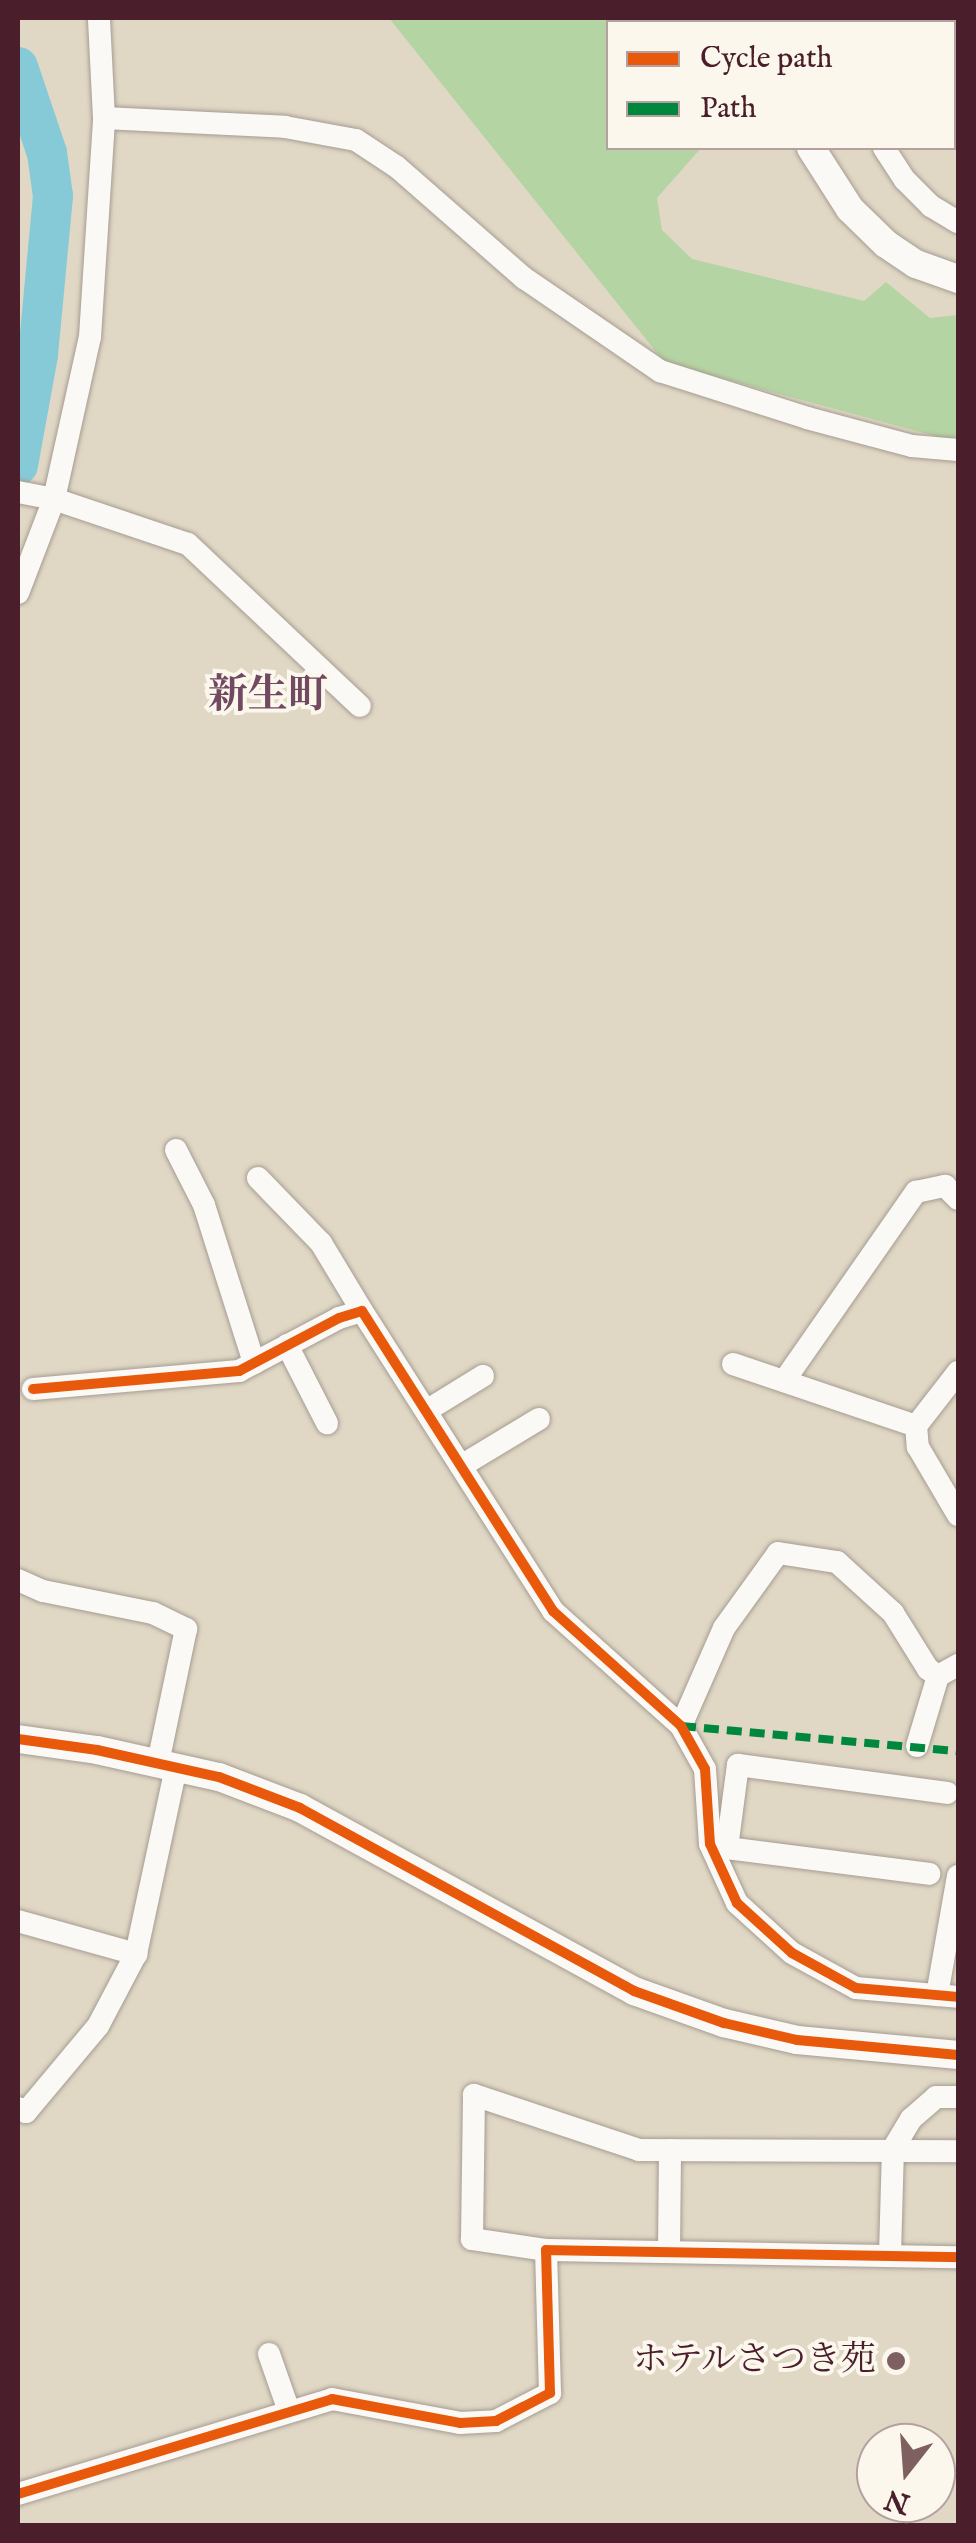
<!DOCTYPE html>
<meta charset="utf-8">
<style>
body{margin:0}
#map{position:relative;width:976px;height:2543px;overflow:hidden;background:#e0d8c5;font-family:"IM FELL English","Noto Serif JP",serif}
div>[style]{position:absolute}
.green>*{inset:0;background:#b5d4a3}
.river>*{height:40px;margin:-20px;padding:0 20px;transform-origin:20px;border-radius:20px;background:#87cad7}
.roads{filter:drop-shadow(0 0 2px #a69c92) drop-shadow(0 0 2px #a69c92)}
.minor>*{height:22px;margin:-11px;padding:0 11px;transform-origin:11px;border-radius:11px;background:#faf9f6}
.tertiary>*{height:28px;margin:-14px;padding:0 14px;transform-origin:14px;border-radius:14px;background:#faf9f6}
.quiet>*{height:8px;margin-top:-4px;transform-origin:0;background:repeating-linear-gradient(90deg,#00873e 0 15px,transparent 0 23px)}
.cycleway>*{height:10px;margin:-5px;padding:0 5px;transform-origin:5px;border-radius:5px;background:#e8590c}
.dots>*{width:28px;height:28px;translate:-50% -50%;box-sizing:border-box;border:5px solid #fbf7ec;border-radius:50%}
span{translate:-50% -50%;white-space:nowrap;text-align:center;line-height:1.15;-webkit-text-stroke:8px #fbf7ec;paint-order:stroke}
.poi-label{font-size:35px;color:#4a1f2b}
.right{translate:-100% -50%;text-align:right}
.quarter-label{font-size:40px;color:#714961;font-weight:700}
.frame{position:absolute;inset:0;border:20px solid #4a1f2b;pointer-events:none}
.legend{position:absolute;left:606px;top:20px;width:350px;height:130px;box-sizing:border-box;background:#fbf7ec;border:2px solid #b4a19f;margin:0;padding:12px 18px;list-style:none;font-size:30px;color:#4a1f2b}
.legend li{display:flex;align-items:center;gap:20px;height:50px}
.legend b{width:50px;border:2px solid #b4a19f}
.north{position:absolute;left:856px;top:2423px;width:100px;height:100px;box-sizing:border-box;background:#fbf7ec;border:2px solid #b4a19f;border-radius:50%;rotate:197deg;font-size:28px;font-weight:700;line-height:40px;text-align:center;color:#4a1f2b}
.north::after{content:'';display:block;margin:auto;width:35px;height:45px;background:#7e6061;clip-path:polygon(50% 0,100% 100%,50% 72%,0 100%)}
</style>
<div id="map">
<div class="green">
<i style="clip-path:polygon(389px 18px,715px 18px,718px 22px,608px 22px,608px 148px,701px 148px,657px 198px,662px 230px,692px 259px,864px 301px,886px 282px,930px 318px,958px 315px,958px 436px,946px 439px,665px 363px)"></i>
</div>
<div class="river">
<i style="left:18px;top:67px;width:91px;rotate:71.4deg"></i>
<i style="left:47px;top:153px;width:43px;rotate:82.1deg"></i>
<i style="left:53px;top:196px;width:160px;rotate:95.4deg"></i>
<i style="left:38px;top:355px;width:112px;rotate:100.3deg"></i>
</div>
<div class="roads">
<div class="minor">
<i style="left:833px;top:18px;width:4px;rotate:76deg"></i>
<i style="left:920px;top:18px;width:17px;rotate:13deg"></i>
<i style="left:954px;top:28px;width:4px;rotate:14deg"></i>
<i style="left:954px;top:90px;width:4px;rotate:27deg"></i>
<i style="left:104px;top:118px;width:181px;rotate:2.8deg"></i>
<i style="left:285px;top:127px;width:72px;rotate:10.4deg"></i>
<i style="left:356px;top:140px;width:49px;rotate:33.4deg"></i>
<i style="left:397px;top:167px;width:169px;rotate:41.2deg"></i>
<i style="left:524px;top:278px;width:165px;rotate:34.4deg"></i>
<i style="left:660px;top:371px;width:154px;rotate:17.7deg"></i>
<i style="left:807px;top:418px;width:109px;rotate:14.9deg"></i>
<i style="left:912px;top:446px;width:46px;rotate:5deg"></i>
<i style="left:884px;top:148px;width:38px;rotate:57deg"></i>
<i style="left:905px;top:180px;width:37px;rotate:45deg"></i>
<i style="left:931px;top:206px;width:31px;rotate:31deg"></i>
<i style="left:18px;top:492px;width:37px;rotate:11deg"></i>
<i style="left:54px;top:499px;width:141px;rotate:18.6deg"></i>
<i style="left:188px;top:544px;width:236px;rotate:43.3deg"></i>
<i style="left:18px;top:593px;width:101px;rotate:-69deg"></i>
<i style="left:54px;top:499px;width:166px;rotate:-77.5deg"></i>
<i style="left:90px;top:337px;width:219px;rotate:-86.3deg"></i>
<i style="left:104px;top:118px;width:100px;rotate:-92.9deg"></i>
<i style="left:176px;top:1150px;width:62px;rotate:63deg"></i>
<i style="left:204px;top:1205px;width:166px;rotate:72.4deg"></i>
<i style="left:258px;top:1178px;width:91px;rotate:45.9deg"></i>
<i style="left:321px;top:1243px;width:79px;rotate:58.9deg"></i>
<i style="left:287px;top:1345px;width:88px;rotate:62.9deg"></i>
<i style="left:733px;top:1364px;width:193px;rotate:18.7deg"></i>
<i style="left:958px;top:1372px;width:68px;rotate:127.9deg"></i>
<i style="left:916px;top:1426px;width:21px;rotate:85deg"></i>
<i style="left:918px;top:1447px;width:79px;rotate:59.5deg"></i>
<i style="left:784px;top:1381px;width:231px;rotate:-55.1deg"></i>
<i style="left:916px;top:1192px;width:30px;rotate:-12deg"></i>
<i style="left:945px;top:1186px;width:18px;rotate:45deg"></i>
<i style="left:33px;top:1389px;width:207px;rotate:-5deg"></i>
<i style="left:239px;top:1371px;width:113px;rotate:-27.9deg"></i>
<i style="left:339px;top:1318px;width:24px;rotate:-17deg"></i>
<i style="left:362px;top:1311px;width:356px;rotate:57.5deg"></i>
<i style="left:553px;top:1611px;width:172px;rotate:41.9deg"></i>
<i style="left:681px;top:1726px;width:49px;rotate:60.8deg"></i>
<i style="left:705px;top:1769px;width:75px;rotate:86.2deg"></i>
<i style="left:710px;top:1844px;width:65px;rotate:65.4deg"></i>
<i style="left:737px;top:1903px;width:74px;rotate:42.3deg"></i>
<i style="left:792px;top:1953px;width:73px;rotate:28.7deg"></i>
<i style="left:856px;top:1988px;width:102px;rotate:5deg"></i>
<i style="left:426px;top:1411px;width:67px;rotate:-31.6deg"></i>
<i style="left:461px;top:1466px;width:91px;rotate:-31.1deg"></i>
<i style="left:18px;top:1580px;width:27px;rotate:24deg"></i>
<i style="left:43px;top:1591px;width:112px;rotate:11.3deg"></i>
<i style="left:153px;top:1613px;width:37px;rotate:26deg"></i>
<i style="left:186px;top:1629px;width:137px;rotate:101.8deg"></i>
<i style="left:681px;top:1726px;width:107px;rotate:-66.3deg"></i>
<i style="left:724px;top:1628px;width:92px;rotate:-54.2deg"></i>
<i style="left:778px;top:1553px;width:60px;rotate:8.7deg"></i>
<i style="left:837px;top:1562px;width:76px;rotate:42.3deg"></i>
<i style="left:893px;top:1613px;width:66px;rotate:58deg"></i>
<i style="left:928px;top:1669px;width:12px;rotate:35deg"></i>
<i style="left:917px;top:1746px;width:73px;rotate:-73.3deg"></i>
<i style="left:938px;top:1676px;width:23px;rotate:-29deg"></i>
<i style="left:727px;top:1848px;width:84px;rotate:-82.5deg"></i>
<i style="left:738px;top:1765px;width:211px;rotate:7.6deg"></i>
<i style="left:714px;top:1852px;width:14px;rotate:-17deg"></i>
<i style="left:727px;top:1848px;width:204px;rotate:7.3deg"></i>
<i style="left:18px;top:1921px;width:123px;rotate:15.6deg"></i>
<i style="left:937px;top:1995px;width:121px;rotate:-80deg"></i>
<i style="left:18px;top:2108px;width:9px;rotate:27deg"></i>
<i style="left:26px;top:2112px;width:112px;rotate:-50.1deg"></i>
<i style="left:98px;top:2026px;width:81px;rotate:-62.2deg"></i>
<i style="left:136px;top:1954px;width:191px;rotate:-77.9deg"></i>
<i style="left:546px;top:2250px;width:75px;rotate:-171.5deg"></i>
<i style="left:472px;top:2239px;width:144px;rotate:-89.2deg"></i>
<i style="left:474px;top:2095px;width:174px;rotate:18.4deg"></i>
<i style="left:639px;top:2150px;width:319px;rotate:0.2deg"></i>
<i style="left:669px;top:2250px;width:100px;rotate:-89.4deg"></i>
<i style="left:890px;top:2255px;width:106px;rotate:-88.4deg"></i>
<i style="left:893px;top:2149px;width:35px;rotate:-59deg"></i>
<i style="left:911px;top:2119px;width:33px;rotate:-41deg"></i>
<i style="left:936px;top:2097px;width:22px"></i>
<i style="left:269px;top:2354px;width:60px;rotate:70.7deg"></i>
<i style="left:18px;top:2494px;width:328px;rotate:-16.8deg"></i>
<i style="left:332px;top:2399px;width:130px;rotate:10.6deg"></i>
<i style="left:460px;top:2423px;width:36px;rotate:-3deg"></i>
<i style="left:496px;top:2421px;width:61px;rotate:-27.4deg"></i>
<i style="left:550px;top:2393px;width:143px;rotate:-91.6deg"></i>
<i style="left:546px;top:2250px;width:412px;rotate:1deg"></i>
</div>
<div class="tertiary">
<i style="left:746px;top:18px;width:5px;rotate:53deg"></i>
<i style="left:811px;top:148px;width:72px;rotate:57.4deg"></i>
<i style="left:850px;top:209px;width:50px;rotate:44.2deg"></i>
<i style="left:886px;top:244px;width:36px;rotate:34deg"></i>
<i style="left:916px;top:264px;width:45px;rotate:19.7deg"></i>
<i style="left:18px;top:1739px;width:80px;rotate:7.9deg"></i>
<i style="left:97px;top:1750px;width:125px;rotate:12.5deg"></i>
<i style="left:219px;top:1777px;width:87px;rotate:20.9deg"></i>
<i style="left:300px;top:1808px;width:381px;rotate:28.7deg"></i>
<i style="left:634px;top:1991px;width:96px;rotate:19.6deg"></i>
<i style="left:724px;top:2023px;width:75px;rotate:13.1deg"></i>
<i style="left:797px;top:2040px;width:162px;rotate:5.3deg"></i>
</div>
</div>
<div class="quiet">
<i style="left:681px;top:1726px;width:278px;rotate:5.2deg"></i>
</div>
<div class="cycleway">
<i style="left:33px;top:1389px;width:207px;rotate:-5deg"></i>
<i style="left:239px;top:1371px;width:113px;rotate:-27.9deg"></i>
<i style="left:339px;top:1318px;width:24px;rotate:-17deg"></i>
<i style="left:362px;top:1311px;width:356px;rotate:57.5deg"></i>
<i style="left:553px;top:1611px;width:172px;rotate:41.9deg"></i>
<i style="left:681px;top:1726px;width:49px;rotate:60.8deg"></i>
<i style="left:705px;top:1769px;width:75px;rotate:86.2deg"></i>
<i style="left:710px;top:1844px;width:65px;rotate:65.4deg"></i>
<i style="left:737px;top:1903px;width:74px;rotate:42.3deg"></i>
<i style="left:792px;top:1953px;width:73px;rotate:28.7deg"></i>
<i style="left:856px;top:1988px;width:102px;rotate:5deg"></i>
<i style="left:18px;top:1739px;width:80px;rotate:7.9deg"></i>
<i style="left:97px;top:1750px;width:125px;rotate:12.5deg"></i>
<i style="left:219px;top:1777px;width:87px;rotate:20.9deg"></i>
<i style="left:300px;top:1808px;width:381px;rotate:28.7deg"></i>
<i style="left:634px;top:1991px;width:96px;rotate:19.6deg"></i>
<i style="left:724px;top:2023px;width:75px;rotate:13.1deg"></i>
<i style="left:797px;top:2040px;width:162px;rotate:5.3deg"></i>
<i style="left:18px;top:2494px;width:328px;rotate:-16.8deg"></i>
<i style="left:332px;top:2399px;width:130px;rotate:10.6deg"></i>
<i style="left:460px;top:2423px;width:36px;rotate:-3deg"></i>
<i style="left:496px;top:2421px;width:61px;rotate:-27.4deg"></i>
<i style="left:550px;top:2393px;width:143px;rotate:-91.6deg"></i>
<i style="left:546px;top:2250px;width:412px;rotate:1deg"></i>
</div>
<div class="dots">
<i style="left:896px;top:2361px;background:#7e6061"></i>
</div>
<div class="poi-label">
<span class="right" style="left:876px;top:2361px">ホテルさつき苑</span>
</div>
<div class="quarter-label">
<span style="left:268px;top:697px">新生町</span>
</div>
<div class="frame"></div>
<ul class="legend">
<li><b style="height:12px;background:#e8590c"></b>Cycle path</li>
<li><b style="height:12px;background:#00873e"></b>Path</li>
</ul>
<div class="north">N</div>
</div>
